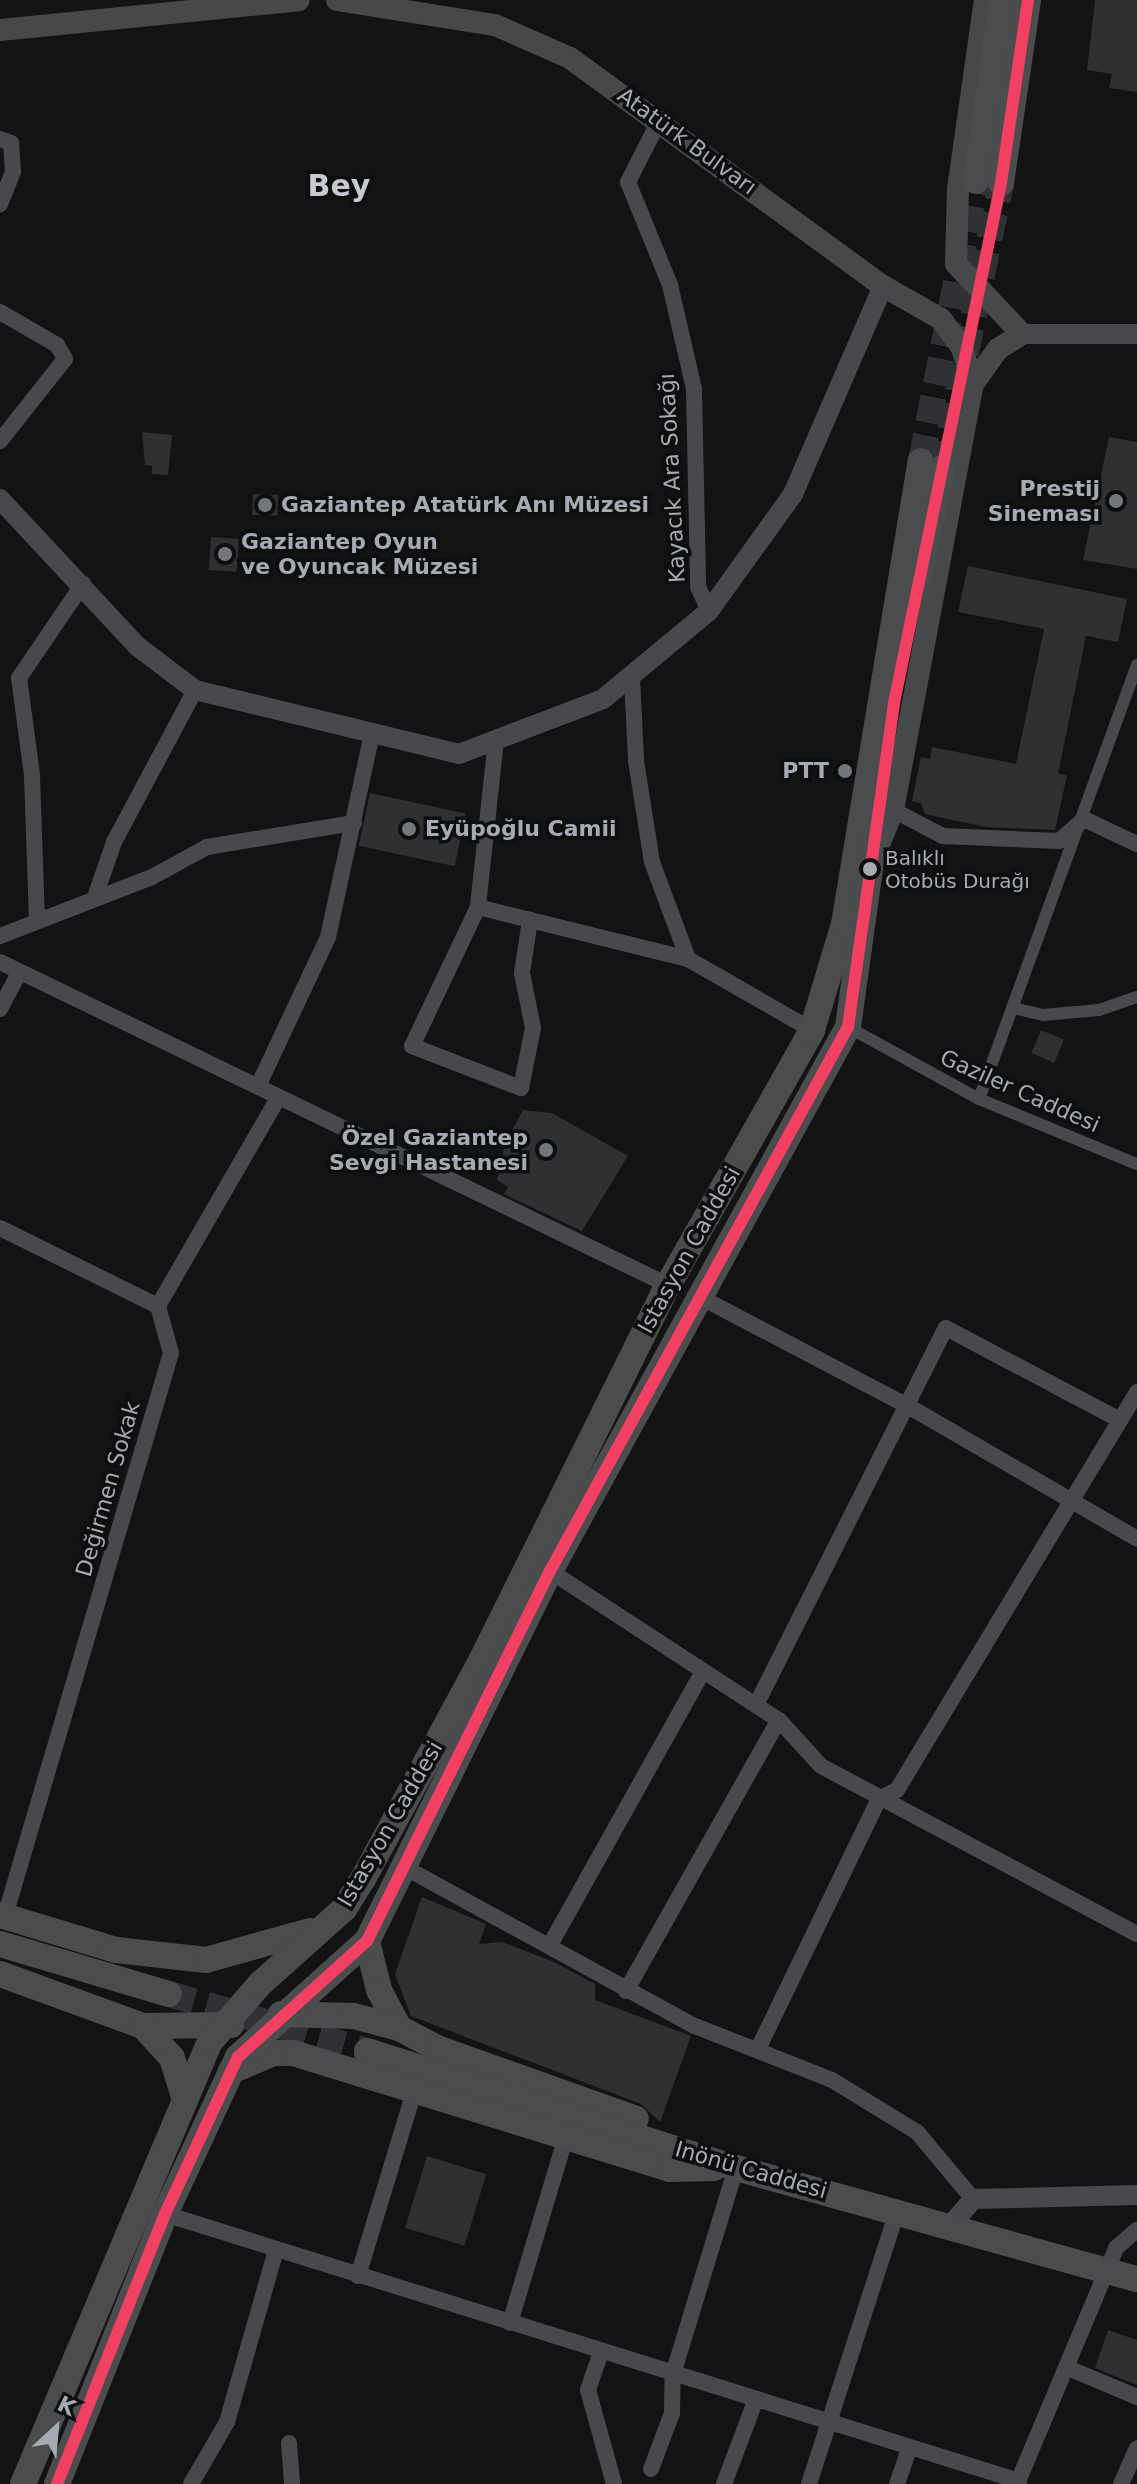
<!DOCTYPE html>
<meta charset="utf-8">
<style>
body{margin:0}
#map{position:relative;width:1137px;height:2484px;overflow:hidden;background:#131314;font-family:"DejaVu Sans",sans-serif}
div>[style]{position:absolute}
.building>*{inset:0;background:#2f3031;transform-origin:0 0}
.primary-tunnel>*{height:26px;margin-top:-13px;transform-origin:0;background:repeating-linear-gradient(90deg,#303134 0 26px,transparent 0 39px)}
.pedestrian>*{height:12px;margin:-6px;padding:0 6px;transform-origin:6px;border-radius:6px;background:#48494c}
.minor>*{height:16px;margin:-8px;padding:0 8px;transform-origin:8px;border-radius:8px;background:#48494c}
.tertiary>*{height:20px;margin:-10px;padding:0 10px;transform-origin:10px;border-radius:10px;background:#48494c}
.secondary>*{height:22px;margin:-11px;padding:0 11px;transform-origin:11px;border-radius:11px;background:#47484a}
.primary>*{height:26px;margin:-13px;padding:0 13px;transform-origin:13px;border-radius:13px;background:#4b4c4e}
.bus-1>*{height:12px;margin:-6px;padding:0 6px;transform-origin:6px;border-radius:6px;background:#f24062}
.dots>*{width:22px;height:22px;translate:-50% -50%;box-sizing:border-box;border:4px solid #0e0e0f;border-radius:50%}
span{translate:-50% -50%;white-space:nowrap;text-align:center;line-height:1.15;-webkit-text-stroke:7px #0e0e0f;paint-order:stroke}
.bus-label{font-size:20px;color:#a6abb3}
.left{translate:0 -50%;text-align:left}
.street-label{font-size:22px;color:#a6abb3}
.poi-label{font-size:22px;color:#a6abb3;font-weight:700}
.right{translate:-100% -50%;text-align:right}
.district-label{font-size:30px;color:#c6c9d0;font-weight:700}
.north{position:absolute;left:16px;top:2388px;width:80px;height:80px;-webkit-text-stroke:6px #0e0e0f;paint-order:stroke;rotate:26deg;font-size:22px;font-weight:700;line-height:32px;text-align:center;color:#a6abb3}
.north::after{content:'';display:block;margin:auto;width:28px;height:36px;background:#a6abb3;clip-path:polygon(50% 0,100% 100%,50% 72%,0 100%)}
</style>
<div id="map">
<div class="building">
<i style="clip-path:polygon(1095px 0,1137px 0,1137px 92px,1109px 88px,1112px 74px,1087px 70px)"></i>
<i style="clip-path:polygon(142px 432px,172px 435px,168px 475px,152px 474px,152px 466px,145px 465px)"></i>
<i style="clip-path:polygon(1109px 437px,1137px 442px,1137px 569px,1083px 560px)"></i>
<i style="left:253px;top:494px;width:25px;height:21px;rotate:2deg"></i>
<i style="left:211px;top:537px;width:28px;height:33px;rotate:4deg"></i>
<i style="clip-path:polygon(968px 566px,1127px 599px,1118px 642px,1086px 636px,1058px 774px,1067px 775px,1055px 830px,986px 827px,925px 814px,921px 803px,912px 801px,921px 757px,930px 759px,932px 747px,1016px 764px,1044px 629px,958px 612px)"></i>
<i style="left:370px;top:793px;width:98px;height:54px;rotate:12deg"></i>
<i style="left:1041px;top:1030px;width:25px;height:25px;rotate:23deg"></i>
<i style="clip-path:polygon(523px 1110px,552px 1113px,628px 1156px,582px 1231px,504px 1194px,508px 1187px,497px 1180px,505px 1143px)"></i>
<i style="clip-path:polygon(422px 1897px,486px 1924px,479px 1944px,502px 1942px,554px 1962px,595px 1984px,595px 2000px,691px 2036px,660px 2122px,641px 2104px,411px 2016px,395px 1974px)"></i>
<i style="left:427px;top:2156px;width:62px;height:75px;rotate:17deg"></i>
<i style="clip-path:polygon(1108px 2330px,1137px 2340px,1137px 2385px,1095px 2368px)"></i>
</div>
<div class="primary-tunnel">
<i style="left:921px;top:461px;width:285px;rotate:-78.9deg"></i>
<i style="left:942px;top:468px;width:291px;rotate:-78.3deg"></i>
<i style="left:169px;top:1994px;width:206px;rotate:16.1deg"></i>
</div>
<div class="pedestrian">
<i style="left:1013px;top:1008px;width:31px;rotate:13deg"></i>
<i style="left:1043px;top:1015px;width:56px;rotate:-5.1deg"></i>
<i style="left:1099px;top:1010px;width:40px;rotate:-18.9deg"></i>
<i style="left:848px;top:1027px;width:149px;rotate:28.8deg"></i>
<i style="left:979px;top:1099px;width:171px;rotate:22.4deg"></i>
<i style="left:979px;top:1099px;width:462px;rotate:-70deg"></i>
</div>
<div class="minor">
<i style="left:660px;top:119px;width:71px;rotate:116.9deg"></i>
<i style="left:628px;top:182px;width:111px;rotate:67.8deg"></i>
<i style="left:670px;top:285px;width:107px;rotate:77deg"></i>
<i style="left:694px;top:389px;width:198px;rotate:88.8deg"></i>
<i style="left:698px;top:587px;width:26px;rotate:65deg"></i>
<i style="left:0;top:139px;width:12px;rotate:20deg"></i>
<i style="left:11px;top:143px;width:29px;rotate:86deg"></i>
<i style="left:13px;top:172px;width:35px;rotate:112deg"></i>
<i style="left:0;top:312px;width:66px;rotate:30.1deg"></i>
<i style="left:57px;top:345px;width:16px;rotate:60deg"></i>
<i style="left:65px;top:359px;width:105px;rotate:128.4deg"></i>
<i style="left:632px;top:678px;width:83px;rotate:87.2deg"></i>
<i style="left:636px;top:761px;width:102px;rotate:81deg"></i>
<i style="left:652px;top:862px;width:103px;rotate:69.6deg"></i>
<i style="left:496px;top:740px;width:168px;rotate:96.2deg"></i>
<i style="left:478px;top:907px;width:154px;rotate:115.4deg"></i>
<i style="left:412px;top:1046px;width:117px;rotate:21.1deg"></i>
<i style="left:521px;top:1088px;width:61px;rotate:-78.7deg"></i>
<i style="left:533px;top:1028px;width:56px;rotate:-101.3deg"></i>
<i style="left:522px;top:973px;width:54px;rotate:-81.4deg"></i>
<i style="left:893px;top:810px;width:56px;rotate:27.5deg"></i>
<i style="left:943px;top:836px;width:116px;rotate:2.5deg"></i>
<i style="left:1059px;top:841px;width:33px;rotate:-41deg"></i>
<i style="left:1084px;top:819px;width:59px;rotate:25.3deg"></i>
<i style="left:96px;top:894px;width:55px;rotate:-70.9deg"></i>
<i style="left:114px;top:842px;width:172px;rotate:-61.9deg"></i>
<i style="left:478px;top:907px;width:216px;rotate:13.9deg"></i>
<i style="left:688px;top:959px;width:143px;rotate:29.8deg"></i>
<i style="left:37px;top:920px;width:145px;rotate:-92deg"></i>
<i style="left:32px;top:775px;width:98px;rotate:-97.6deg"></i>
<i style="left:19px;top:678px;width:114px;rotate:-55.8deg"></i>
<i style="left:0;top:936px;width:163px;rotate:-21.2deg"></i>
<i style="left:152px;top:877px;width:63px;rotate:-28.6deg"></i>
<i style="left:207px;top:847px;width:149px;rotate:-9.3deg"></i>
<i style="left:0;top:962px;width:742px;rotate:25.81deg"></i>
<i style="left:0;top:1009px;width:41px;rotate:-62.2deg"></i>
<i style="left:258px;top:1086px;width:165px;rotate:-64.8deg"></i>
<i style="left:328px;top:937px;width:204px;rotate:-77.8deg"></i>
<i style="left:0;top:1228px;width:176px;rotate:26.3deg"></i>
<i style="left:700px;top:1297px;width:235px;rotate:27.7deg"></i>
<i style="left:908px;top:1406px;width:265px;rotate:30.1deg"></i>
<i style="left:550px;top:1571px;width:273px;rotate:33.1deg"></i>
<i style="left:779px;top:1720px;width:62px;rotate:47.6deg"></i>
<i style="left:821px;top:1766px;width:358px;rotate:28deg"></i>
<i style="left:756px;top:1705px;width:422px;rotate:-63.3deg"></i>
<i style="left:946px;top:1328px;width:197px;rotate:27.9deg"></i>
<i style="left:404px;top:1867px;width:332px;rotate:28.7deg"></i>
<i style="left:695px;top:2026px;width:147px;rotate:21.5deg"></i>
<i style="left:832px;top:2080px;width:100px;rotate:31.5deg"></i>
<i style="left:917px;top:2132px;width:87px;rotate:50.1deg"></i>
<i style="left:5px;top:1916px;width:587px;rotate:-73.57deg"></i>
<i style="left:171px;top:1353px;width:49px;rotate:-105.5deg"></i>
<i style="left:158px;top:1306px;width:240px;rotate:-60deg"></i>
<i style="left:550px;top:1945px;width:314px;rotate:-60.8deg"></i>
<i style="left:626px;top:1991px;width:311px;rotate:-60.6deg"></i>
<i style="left:759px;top:2047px;width:276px;rotate:-64.2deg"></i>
<i style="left:879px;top:1799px;width:20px;rotate:-27deg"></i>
<i style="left:897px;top:1790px;width:465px;rotate:-58.9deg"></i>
<i style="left:165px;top:2214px;width:895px;rotate:17.36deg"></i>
<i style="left:358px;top:2276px;width:196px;rotate:-73.1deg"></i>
<i style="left:510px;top:2323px;width:195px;rotate:-73.3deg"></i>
<i style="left:601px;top:2352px;width:40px;rotate:108.9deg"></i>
<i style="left:588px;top:2390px;width:98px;rotate:74.5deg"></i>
<i style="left:1068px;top:2368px;width:75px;rotate:22.8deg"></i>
<i style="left:289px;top:2443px;width:41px;rotate:85.8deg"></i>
<i style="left:651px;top:2469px;width:60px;rotate:-69.4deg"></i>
<i style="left:672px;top:2413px;width:39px;rotate:-89deg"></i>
<i style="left:673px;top:2374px;width:215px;rotate:-73deg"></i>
<i style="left:191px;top:2484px;width:72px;rotate:-59.9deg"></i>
<i style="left:227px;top:2422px;width:179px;rotate:-74.1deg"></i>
<i style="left:724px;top:2484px;width:91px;rotate:-69.4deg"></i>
<i style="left:809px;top:2484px;width:286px;rotate:-72.1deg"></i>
<i style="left:897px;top:2484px;width:39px;rotate:-71deg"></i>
<i style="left:1017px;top:2484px;width:256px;rotate:-67.2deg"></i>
<i style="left:1116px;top:2248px;width:28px;rotate:-41deg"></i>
<i style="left:1121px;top:2484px;width:39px;rotate:-66deg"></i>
</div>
<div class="tertiary">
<i style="left:1022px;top:334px;width:115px"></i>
<i style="left:0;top:499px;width:201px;rotate:47deg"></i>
<i style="left:137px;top:646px;width:73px;rotate:37.2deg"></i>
<i style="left:195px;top:690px;width:272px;rotate:13.6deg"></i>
<i style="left:459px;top:754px;width:154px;rotate:-20.9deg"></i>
<i style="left:603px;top:699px;width:138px;rotate:-39.7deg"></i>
<i style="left:709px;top:611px;width:144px;rotate:-54.3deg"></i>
<i style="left:793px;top:494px;width:227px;rotate:-66.6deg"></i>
<i style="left:949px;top:2227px;width:37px;rotate:-49deg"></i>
<i style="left:973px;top:2199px;width:164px;rotate:-1.4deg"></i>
</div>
<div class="secondary">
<i style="left:337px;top:0;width:160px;rotate:9deg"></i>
<i style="left:495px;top:25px;width:82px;rotate:23.7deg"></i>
<i style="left:570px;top:58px;width:387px;rotate:36.1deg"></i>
<i style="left:883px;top:286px;width:67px;rotate:29.6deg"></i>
<i style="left:941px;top:319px;width:36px;rotate:54deg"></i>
<i style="left:962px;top:348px;width:38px;rotate:73deg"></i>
<i style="left:0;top:30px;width:300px;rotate:-5.7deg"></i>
<i style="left:875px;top:855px;width:48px;rotate:-68.2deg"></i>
<i style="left:893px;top:810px;width:433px;rotate:-79.4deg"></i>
<i style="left:973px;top:384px;width:43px;rotate:-54.5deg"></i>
<i style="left:998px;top:349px;width:28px;rotate:-32deg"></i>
<i style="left:1022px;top:334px;width:96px;rotate:-133.3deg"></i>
<i style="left:956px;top:264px;width:75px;rotate:-88.5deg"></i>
<i style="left:958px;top:189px;width:191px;rotate:-81.9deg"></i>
</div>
<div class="primary">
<i style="left:976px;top:181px;width:183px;rotate:-81.8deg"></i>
<i style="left:1001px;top:183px;width:185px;rotate:-81.6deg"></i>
<i style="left:919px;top:578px;width:112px;rotate:-78.2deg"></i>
<i style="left:0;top:1915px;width:121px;rotate:16.8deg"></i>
<i style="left:116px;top:1950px;width:91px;rotate:6.3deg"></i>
<i style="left:206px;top:1960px;width:108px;rotate:-15.6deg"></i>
<i style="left:367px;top:1941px;width:50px;rotate:76.2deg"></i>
<i style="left:379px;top:1990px;width:43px;rotate:62.2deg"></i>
<i style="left:399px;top:2028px;width:43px;rotate:27.8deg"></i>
<i style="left:437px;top:2048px;width:211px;rotate:19.6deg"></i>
<i style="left:0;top:1944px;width:176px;rotate:16.5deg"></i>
<i style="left:0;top:1974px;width:152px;rotate:20deg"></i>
<i style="left:143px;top:2026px;width:88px;rotate:-0.7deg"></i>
<i style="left:281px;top:2014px;width:73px;rotate:1.6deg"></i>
<i style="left:354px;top:2016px;width:47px;rotate:14.9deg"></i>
<i style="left:143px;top:2026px;width:43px;rotate:47.8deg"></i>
<i style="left:172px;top:2058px;width:41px;rotate:72.9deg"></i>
<i style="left:367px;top:2051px;width:387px;rotate:17.6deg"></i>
<i style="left:736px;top:2168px;width:416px;rotate:15.5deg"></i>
<i style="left:231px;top:2071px;width:47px;rotate:-22.7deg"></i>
<i style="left:274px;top:2053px;width:19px"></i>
<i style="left:293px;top:2053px;width:394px;rotate:17.1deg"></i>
<i style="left:670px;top:2169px;width:44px;rotate:-1.3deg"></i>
<i style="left:23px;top:2484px;width:479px;rotate:-67.1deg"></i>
<i style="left:209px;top:2043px;width:78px;rotate:-49.2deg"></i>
<i style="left:260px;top:1984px;width:113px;rotate:-41.8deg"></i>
<i style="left:344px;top:1909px;width:36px;rotate:-58deg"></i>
<i style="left:363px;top:1879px;width:248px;rotate:-61.6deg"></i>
<i style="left:481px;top:1661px;width:420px;rotate:-63.6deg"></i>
<i style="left:668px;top:1285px;width:293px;rotate:-60.5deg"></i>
<i style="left:812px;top:1030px;width:111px;rotate:-73.2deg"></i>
<i style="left:844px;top:924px;width:469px;rotate:-80.6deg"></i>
<i style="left:57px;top:2484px;width:291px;rotate:-68.2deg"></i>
<i style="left:165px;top:2214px;width:173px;rotate:-65.1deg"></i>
<i style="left:238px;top:2057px;width:173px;rotate:-42deg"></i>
<i style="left:367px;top:1941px;width:413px;rotate:-63.7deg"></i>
<i style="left:550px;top:1571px;width:620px;rotate:-61.29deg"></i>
<i style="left:848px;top:1027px;width:196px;rotate:-82.1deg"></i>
</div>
<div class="bus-1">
<i style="left:57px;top:2484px;width:291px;rotate:-68.2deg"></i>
<i style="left:165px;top:2214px;width:173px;rotate:-65.1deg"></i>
<i style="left:238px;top:2057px;width:173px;rotate:-42deg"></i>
<i style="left:367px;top:1941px;width:413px;rotate:-63.7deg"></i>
<i style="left:550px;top:1571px;width:620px;rotate:-61.29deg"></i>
<i style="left:848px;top:1027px;width:327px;rotate:-81.9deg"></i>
<i style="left:894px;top:703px;width:531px;rotate:-78.37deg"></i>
<i style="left:1001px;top:183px;width:185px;rotate:-81.6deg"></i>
</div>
<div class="dots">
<i style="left:1116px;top:501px;background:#73767b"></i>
<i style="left:265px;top:505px;background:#73767b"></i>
<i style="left:225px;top:554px;background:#73767b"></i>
<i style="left:845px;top:771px;background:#73767b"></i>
<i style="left:409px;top:829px;background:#73767b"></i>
<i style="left:870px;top:869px;background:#a6abb3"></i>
<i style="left:546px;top:1150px;background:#73767b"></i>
</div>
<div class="bus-label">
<span class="left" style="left:885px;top:870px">Balıklı<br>Otobüs Durağı</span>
</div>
<div class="street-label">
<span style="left:687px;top:141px;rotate:36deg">Atatürk Bulvarı</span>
<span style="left:672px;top:478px;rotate:-93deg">Kayacık Ara Sokağı</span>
<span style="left:1020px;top:1091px;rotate:24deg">Gaziler Caddesi</span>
<span style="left:689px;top:1250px;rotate:-61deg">Istasyon Caddesi</span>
<span style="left:108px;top:1489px;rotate:-74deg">Değirmen Sokak</span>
<span style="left:390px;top:1824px;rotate:-60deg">Istasyon Caddesi</span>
<span style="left:751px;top:2170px;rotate:16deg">Inönü Caddesi</span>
</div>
<div class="poi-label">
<span class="right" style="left:1100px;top:501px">Prestij<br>Sineması</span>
<span class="left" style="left:281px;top:505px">Gaziantep Atatürk Anı Müzesi</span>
<span class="left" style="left:241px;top:554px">Gaziantep Oyun<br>ve Oyuncak Müzesi</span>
<span class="right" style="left:829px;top:771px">PTT</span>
<span class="left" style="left:425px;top:829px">Eyüpoğlu Camii</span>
<span class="right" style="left:528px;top:1150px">Özel Gaziantep<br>Sevgi Hastanesi</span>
</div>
<div class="district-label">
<span style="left:339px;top:186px">Bey</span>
</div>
<div class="north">K</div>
</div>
